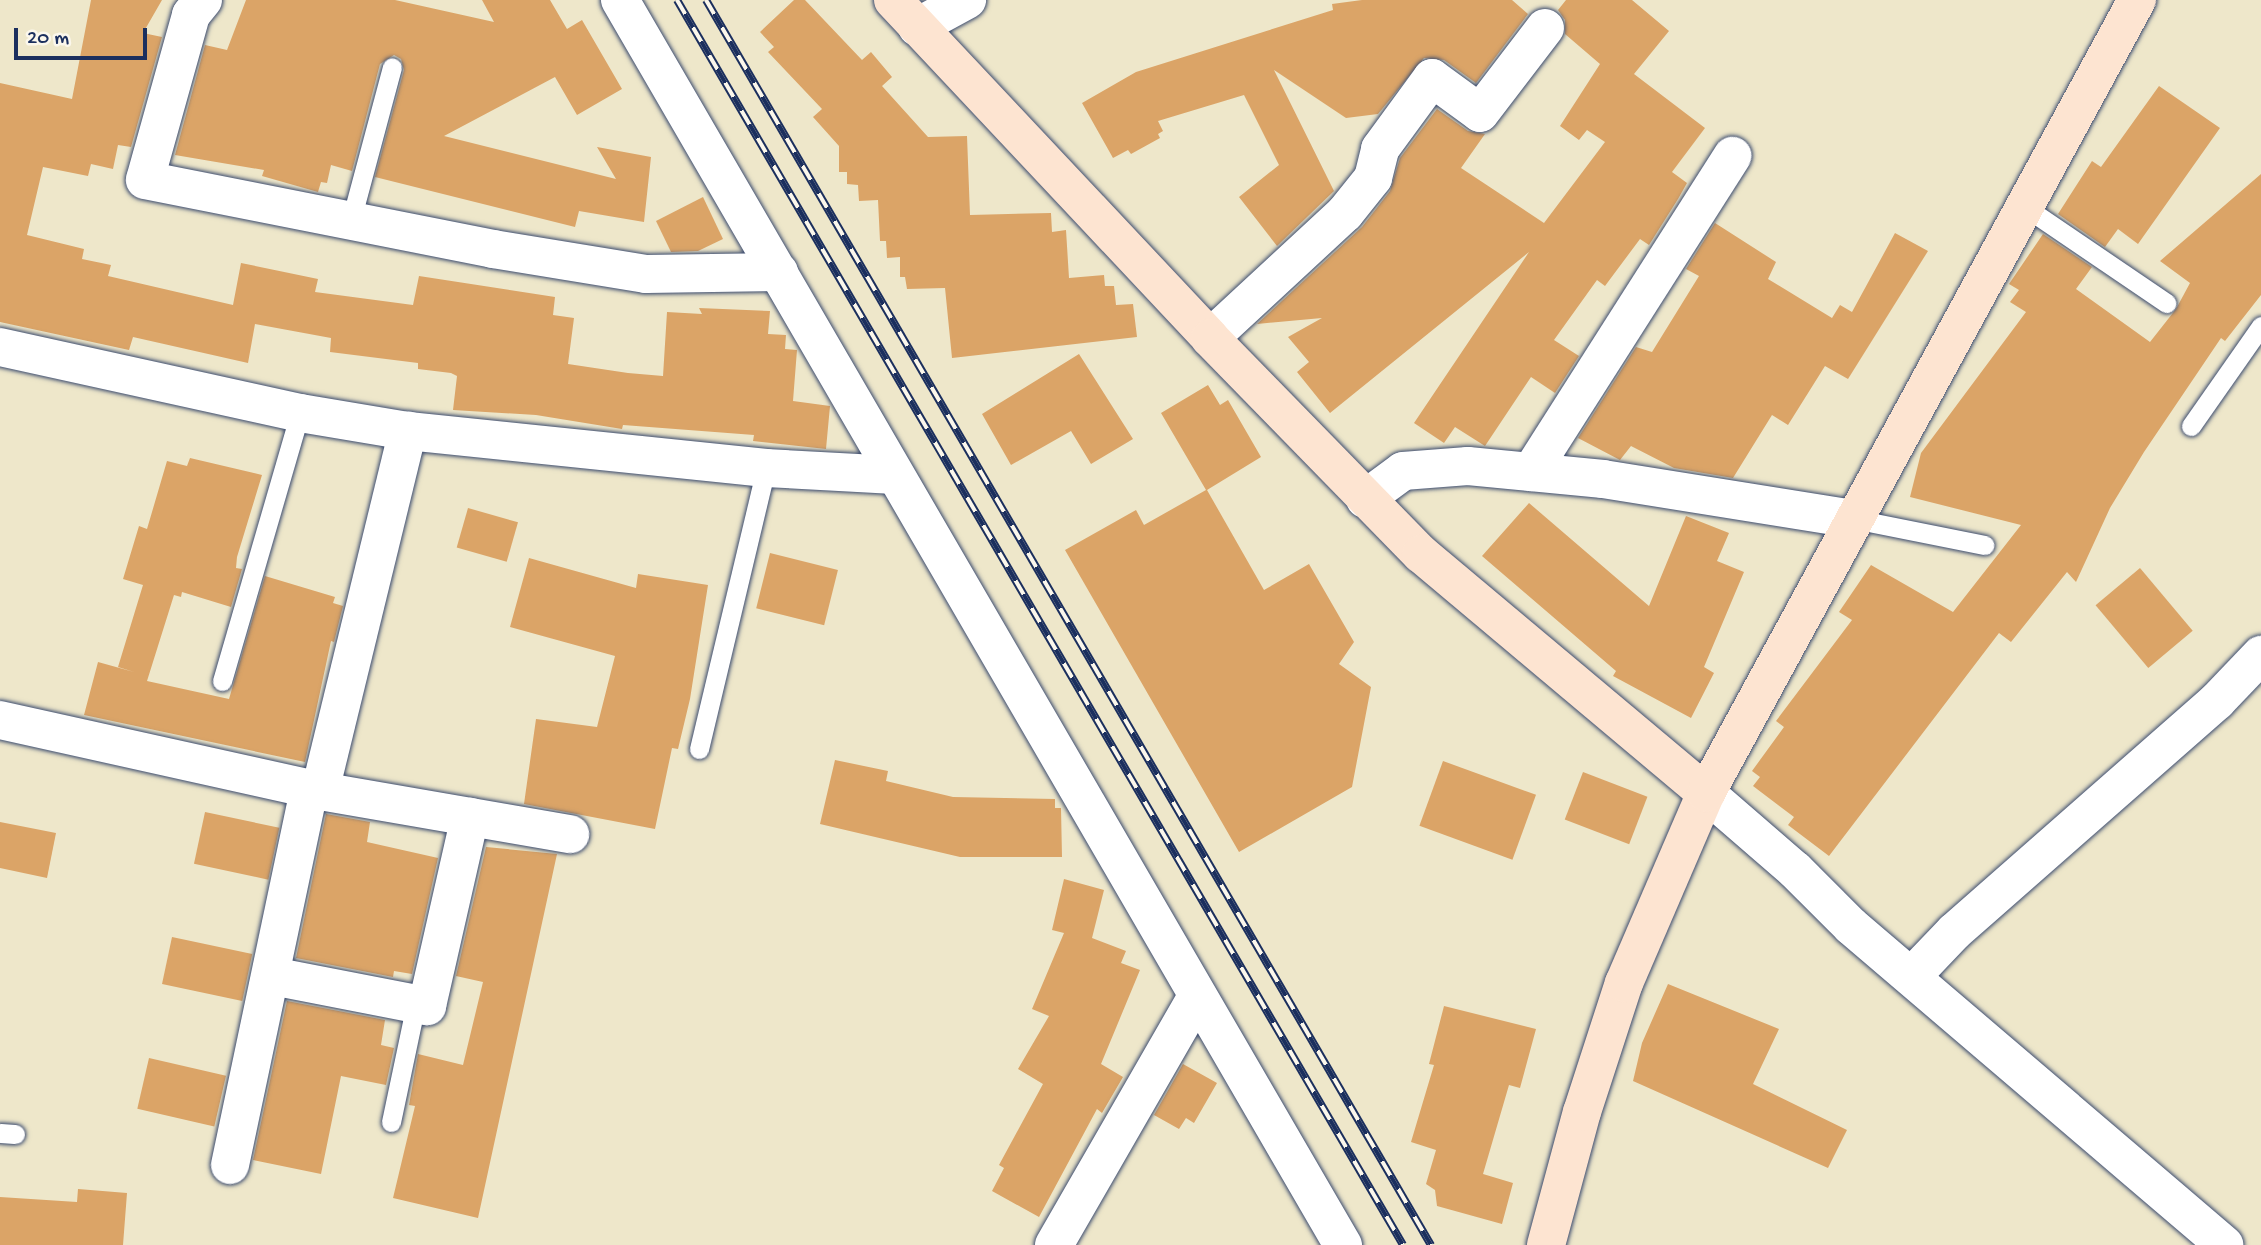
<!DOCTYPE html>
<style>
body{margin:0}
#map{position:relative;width:2261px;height:1245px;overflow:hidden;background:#eee7ca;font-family:"Gochi Hand",sans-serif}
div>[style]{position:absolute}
.building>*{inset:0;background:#dba467;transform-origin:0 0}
.roads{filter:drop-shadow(0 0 2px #3b4b6e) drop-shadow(0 0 2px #3b4b6e)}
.lane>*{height:19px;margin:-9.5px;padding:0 9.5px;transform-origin:9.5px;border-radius:9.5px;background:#fff}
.street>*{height:38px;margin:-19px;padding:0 19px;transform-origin:19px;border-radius:19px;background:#fff}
.secondary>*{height:38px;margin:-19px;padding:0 19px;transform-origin:19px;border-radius:19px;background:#fde4d1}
.rail>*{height:8px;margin-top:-4px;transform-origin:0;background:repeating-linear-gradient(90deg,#fbf7ec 0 16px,#1b2f5e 0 32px);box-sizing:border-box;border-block:2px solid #1b2f5e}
span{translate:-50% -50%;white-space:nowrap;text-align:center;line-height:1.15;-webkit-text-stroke:5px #fbf7ec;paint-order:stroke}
.scale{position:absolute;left:14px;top:28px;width:133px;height:32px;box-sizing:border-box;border:4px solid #1b2f5e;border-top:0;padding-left:9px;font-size:21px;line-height:24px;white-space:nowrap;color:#1b2f5e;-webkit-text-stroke:5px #fbf7ec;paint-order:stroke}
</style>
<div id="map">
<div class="building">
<i style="clip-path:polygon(91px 0,162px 0,143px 33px,162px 37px,131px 147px,118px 145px,113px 169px,91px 164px,88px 176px,43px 167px,27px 235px,84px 249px,82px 259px,111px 265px,108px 276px,233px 305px,241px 263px,318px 279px,315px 292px,413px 305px,419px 276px,555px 297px,553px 315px,574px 318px,568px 364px,628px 373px,663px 376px,667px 312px,702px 314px,699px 308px,770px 311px,768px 334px,786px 335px,785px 349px,797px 350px,793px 401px,830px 406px,826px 449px,753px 441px,754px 435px,623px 425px,622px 429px,536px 415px,453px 410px,457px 376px,451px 373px,418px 369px,418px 363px,330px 352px,331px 338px,255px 324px,248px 363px,133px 337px,129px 350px,0 322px,0 83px,72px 99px)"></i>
<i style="clip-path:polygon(246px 0,395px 0,494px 22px,482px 0,550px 0,567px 29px,582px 20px,622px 89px,577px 115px,555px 77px,444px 136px,616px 179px,597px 147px,651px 157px,644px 222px,579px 211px,575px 227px,375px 177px,404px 70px,401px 59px,394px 55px,380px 64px,352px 171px,331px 165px,327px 183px,321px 182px,318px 192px,262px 176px,264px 170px,175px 155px,205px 45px,227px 50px)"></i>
<i style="clip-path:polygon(794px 0,805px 0,862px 60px,871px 52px,892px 77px,882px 86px,928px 137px,967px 136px,970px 215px,1051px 213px,1052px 232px,1066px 230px,1069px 278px,1104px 275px,1105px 286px,1114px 286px,1116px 305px,1133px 304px,1137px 337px,952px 358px,945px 288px,907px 289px,905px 277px,900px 277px,900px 257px,887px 258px,886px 241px,880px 241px,878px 200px,859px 201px,858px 185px,847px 184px,847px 172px,839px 172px,839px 146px,813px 117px,822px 109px,768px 52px,774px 47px,760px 32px)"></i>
<i style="clip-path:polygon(1362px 0,1512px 0,1528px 14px,1476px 83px,1444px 60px,1424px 58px,1378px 114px,1346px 118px,1274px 70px,1334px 191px,1277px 246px,1239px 197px,1279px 165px,1244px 95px,1158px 121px,1163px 131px,1158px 134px,1160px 138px,1131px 154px,1128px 150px,1113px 158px,1082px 103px,1136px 72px,1333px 10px,1332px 4px)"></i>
<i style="clip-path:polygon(1566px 0,1632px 0,1669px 31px,1634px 74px,1705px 128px,1672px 172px,1687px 183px,1678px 199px,1649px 245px,1640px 239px,1605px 286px,1597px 280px,1554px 340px,1579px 356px,1555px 393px,1531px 377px,1485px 446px,1455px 427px,1444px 443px,1414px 423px,1529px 252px,1330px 413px,1297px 372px,1309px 362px,1288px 337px,1322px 318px,1257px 324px,1362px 227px,1390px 191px,1400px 158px,1437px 109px,1468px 131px,1485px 134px,1461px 168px,1544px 223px,1605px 142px,1587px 130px,1579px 140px,1560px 126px,1600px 64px,1565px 34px,1565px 20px,1558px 10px)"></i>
<i style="clip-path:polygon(2159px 86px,2220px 128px,2138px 244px,2118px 229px,2105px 247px,2058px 214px,2092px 161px,2101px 167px)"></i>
<i style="clip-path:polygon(2261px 174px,2261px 295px,2225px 341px,2221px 338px,2144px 452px,2110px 508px,2076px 582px,2067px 572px,2011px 642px,1999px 633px,1829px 856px,1788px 825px,1794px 817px,1753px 786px,1760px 777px,1752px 771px,1784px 727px,1776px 721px,1852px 620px,1839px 612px,1871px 565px,1953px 612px,2021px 525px,1910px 497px,1921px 453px,2026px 312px,2010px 302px,2019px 290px,2009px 284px,2043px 234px,2092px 267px,2076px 289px,2150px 342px,2176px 309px,2190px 283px,2160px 261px)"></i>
<i style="clip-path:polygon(703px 197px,723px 239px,698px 251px,671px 252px,656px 221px)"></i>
<i style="clip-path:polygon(1715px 223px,1776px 262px,1768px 279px,1832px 318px,1840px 305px,1852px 312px,1895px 233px,1928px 251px,1848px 379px,1825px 366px,1788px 425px,1772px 415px,1733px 478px,1674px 468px,1631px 446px,1620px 460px,1578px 438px,1636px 347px,1652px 352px,1699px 276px,1686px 269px)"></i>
<i style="clip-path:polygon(1079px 354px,1133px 439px,1091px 464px,1071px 431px,1011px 465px,982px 414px)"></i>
<i style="clip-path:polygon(1208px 385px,1220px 405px,1228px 400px,1261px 457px,1207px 490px,1264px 590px,1309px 564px,1354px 642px,1339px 664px,1371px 687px,1352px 787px,1239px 852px,1065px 550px,1136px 510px,1144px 525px,1206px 490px,1161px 413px)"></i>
<i style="clip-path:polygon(190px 458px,262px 475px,237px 557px,236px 568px,242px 569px,231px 607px,182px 592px,181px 597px,174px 595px,147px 681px,229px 699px,265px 576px,335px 597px,333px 603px,343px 606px,334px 642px,331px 641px,305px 762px,84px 715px,98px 662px,134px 672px,118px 667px,143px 585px,123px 579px,139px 526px,147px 529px,167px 461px,187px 466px)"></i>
<i style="clip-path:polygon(1529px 503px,1649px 606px,1686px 516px,1729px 533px,1717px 561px,1744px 572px,1704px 667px,1714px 673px,1691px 718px,1613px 676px,1616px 671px,1482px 556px)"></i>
<i style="left:468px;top:508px;width:52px;height:41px;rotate:16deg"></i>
<i style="left:770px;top:553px;width:70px;height:57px;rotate:14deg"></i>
<i style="clip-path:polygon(529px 558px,636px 588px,638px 574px,708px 585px,690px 699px,678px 749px,672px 748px,655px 829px,524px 804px,536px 719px,597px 727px,615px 656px,510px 627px)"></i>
<i style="left:2140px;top:568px;width:82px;height:58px;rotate:50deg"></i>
<i style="clip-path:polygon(835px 760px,888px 771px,886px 781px,953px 797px,1055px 799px,1055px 808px,1061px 808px,1062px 857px,960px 857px,820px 824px)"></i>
<i style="left:1443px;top:761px;width:99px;height:69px;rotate:20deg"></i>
<i style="left:1583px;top:772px;width:69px;height:51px;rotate:21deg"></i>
<i style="left:205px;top:812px;width:76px;height:53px;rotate:12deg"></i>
<i style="clip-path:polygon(326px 814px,370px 822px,367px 842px,438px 858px,412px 974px,394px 971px,393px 977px,296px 958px)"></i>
<i style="clip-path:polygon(0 822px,56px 833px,47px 878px,0 868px)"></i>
<i style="clip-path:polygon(486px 847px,557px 854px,478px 1218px,393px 1198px,415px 1106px,409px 1105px,418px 1054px,463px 1065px,483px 982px,456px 976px)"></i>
<i style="clip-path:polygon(1064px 879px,1104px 890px,1092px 938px,1126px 951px,1121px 963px,1140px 970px,1101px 1064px,1123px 1077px,1102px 1113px,1097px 1109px,1039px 1217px,992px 1191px,1004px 1168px,999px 1165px,1043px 1084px,1018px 1069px,1049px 1016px,1032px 1009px,1064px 933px,1052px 930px)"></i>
<i style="left:172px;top:937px;width:82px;height:48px;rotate:12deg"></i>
<i style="clip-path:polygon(1668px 984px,1779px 1029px,1753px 1084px,1847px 1130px,1828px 1168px,1633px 1081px,1642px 1043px)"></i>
<i style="clip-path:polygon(287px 1001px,385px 1020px,381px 1045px,394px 1048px,386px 1085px,341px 1076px,321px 1174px,253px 1160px)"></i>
<i style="clip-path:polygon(1444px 1006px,1536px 1029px,1520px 1088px,1509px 1085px,1483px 1174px,1513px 1183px,1502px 1224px,1437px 1206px,1435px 1190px,1426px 1184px,1436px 1150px,1411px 1142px,1434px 1065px,1429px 1064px)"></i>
<i style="left:149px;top:1058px;width:79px;height:52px;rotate:13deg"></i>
<i style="clip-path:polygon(1183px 1064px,1217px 1083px,1194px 1123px,1186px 1118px,1179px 1129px,1154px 1115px)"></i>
<i style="clip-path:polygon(78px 1189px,127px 1193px,123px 1245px,0 1245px,0 1197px,77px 1202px)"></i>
</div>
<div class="roads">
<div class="lane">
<i style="left:2025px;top:207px;width:171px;rotate:34.2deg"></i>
<i style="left:351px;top:220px;width:158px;rotate:-75deg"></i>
<i style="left:2191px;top:426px;width:122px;rotate:-55deg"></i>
<i style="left:1854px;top:519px;width:133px;rotate:11.3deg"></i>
<i style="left:222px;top:681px;width:279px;rotate:-73.8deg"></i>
<i style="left:699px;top:749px;width:289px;rotate:-76.6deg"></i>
<i style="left:391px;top:1122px;width:122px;rotate:-78.1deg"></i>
<i style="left:0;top:1133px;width:15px;rotate:4deg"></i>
</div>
<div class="street">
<i style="left:203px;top:0;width:19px;rotate:129deg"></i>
<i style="left:191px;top:15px;width:171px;rotate:105.6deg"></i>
<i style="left:145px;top:180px;width:355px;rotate:11.2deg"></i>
<i style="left:493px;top:249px;width:155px;rotate:9.3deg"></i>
<i style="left:646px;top:274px;width:133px;rotate:-0.9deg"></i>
<i style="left:620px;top:0;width:1440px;rotate:59.86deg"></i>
<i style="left:917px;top:27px;width:57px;rotate:-28.4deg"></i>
<i style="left:1210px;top:338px;width:184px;rotate:-42.8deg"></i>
<i style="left:1345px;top:213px;width:45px;rotate:-51.3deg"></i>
<i style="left:1373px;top:178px;width:30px;rotate:-76deg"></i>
<i style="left:1380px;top:149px;width:88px;rotate:-53.8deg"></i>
<i style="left:1432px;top:78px;width:59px;rotate:36.1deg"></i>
<i style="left:1480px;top:113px;width:107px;rotate:-52.6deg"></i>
<i style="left:0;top:347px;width:307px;rotate:12.4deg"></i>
<i style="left:300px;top:413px;width:109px;rotate:9.5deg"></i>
<i style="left:408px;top:431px;width:360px;rotate:5.9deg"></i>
<i style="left:766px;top:468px;width:129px;rotate:3.1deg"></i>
<i style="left:1531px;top:472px;width:375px;rotate:-57.5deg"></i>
<i style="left:1365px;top:499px;width:47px;rotate:-36.4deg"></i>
<i style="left:1403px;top:471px;width:65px;rotate:-4.4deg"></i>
<i style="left:1468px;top:466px;width:136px;rotate:5.5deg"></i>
<i style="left:1603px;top:479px;width:254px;rotate:9.1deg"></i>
<i style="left:0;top:720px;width:328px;rotate:12.5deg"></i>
<i style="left:320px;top:791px;width:254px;rotate:9.8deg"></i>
<i style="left:320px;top:791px;width:371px;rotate:-76.3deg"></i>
<i style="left:1706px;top:793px;width:118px;rotate:40.9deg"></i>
<i style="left:1795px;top:870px;width:79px;rotate:45deg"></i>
<i style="left:1851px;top:926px;width:491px;rotate:40.5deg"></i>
<i style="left:272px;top:976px;width:158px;rotate:11deg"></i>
<i style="left:427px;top:1006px;width:194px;rotate:-77.2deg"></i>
<i style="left:1912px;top:976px;width:61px;rotate:-46.3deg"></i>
<i style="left:1954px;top:932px;width:350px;rotate:-41.3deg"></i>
<i style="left:2217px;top:701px;width:64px;rotate:-46.3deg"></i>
<i style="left:230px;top:1165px;width:384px;rotate:-78.1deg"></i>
<i style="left:1054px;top:1245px;width:287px;rotate:-60.1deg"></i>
</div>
<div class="secondary">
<i style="left:893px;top:0;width:463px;rotate:46.8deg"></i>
<i style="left:1210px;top:338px;width:302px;rotate:45.7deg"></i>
<i style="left:1421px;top:554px;width:372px;rotate:40deg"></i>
<i style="left:1546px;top:1245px;width:138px;rotate:-74.9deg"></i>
<i style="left:1582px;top:1112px;width:136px;rotate:-72deg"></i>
<i style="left:1624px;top:983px;width:207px;rotate:-66.7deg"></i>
<i style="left:1706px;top:793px;width:903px;rotate:-61.48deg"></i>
</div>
</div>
<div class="rail">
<i style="left:677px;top:0;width:1441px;rotate:59.75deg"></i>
<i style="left:706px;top:0;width:1441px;rotate:59.79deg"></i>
</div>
<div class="scale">20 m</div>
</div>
